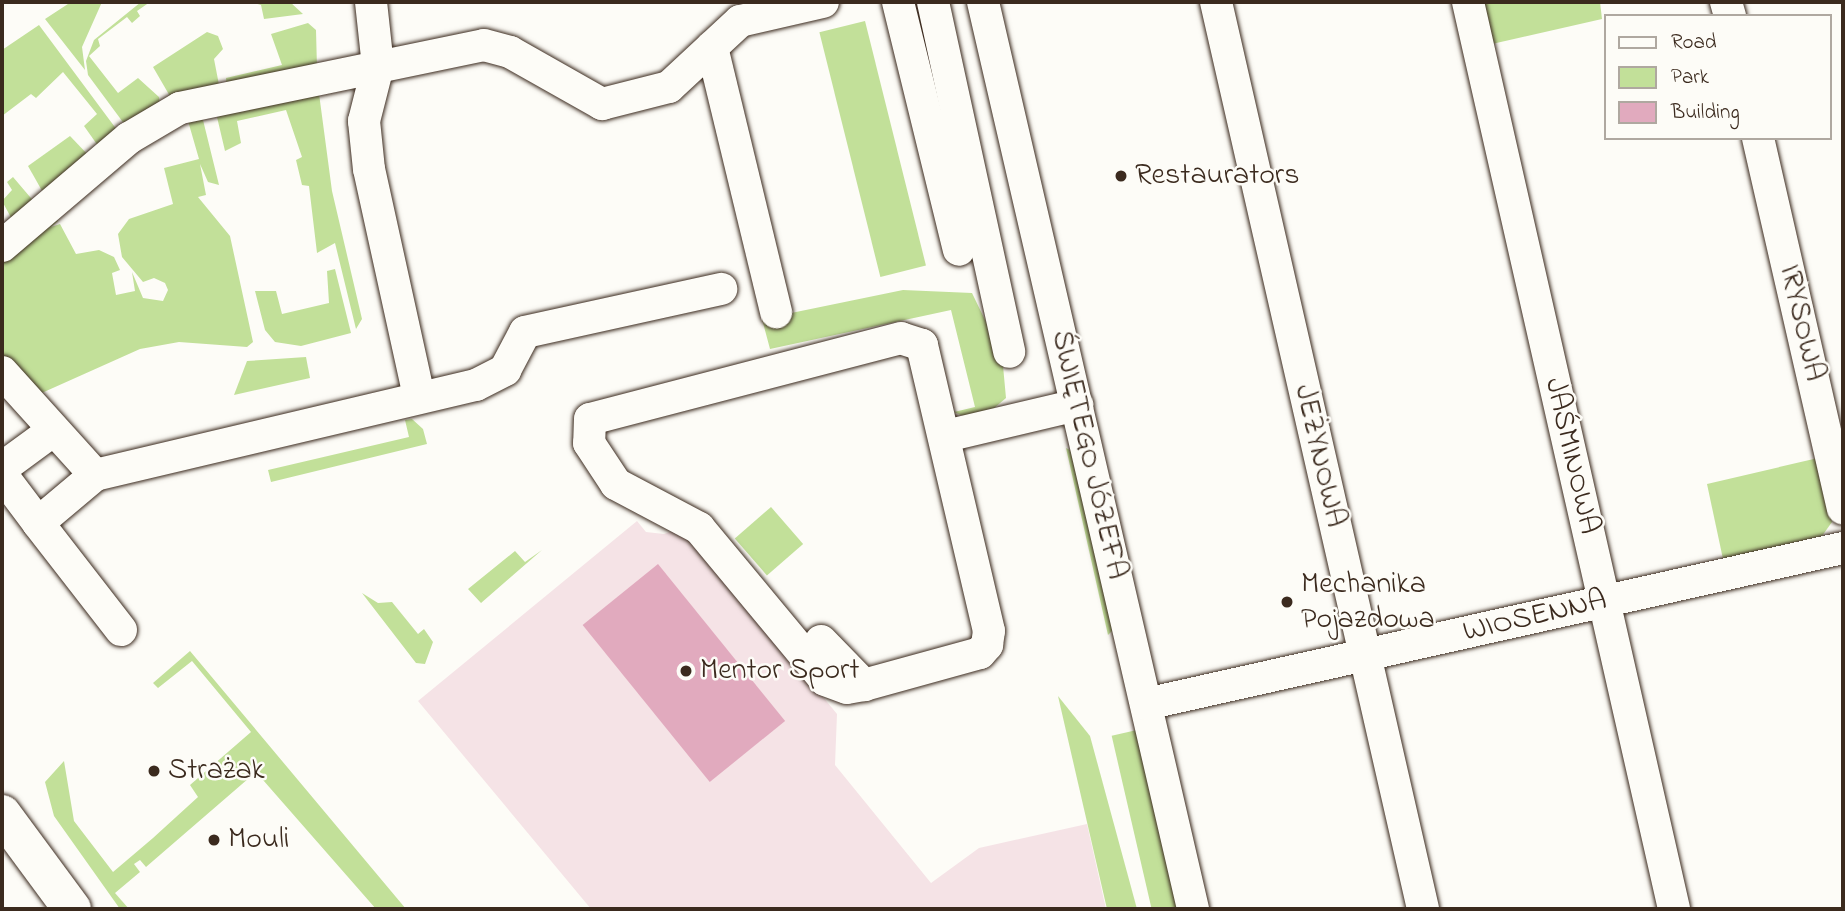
<!DOCTYPE html>
<meta charset="utf-8">
<style>
body{margin:0}
#map{position:relative;width:1845px;height:911px;overflow:hidden;background:#fdfcf7;font-family:"Indie Flower",sans-serif}
div>[style]{position:absolute}
.built>*{inset:0;background:#f5e3e6}
.green>*{inset:0;background:#c2e099;transform-origin:0 0}
.building>*{inset:0;background:#e1aabe;transform-origin:0 0}
.roads{filter:drop-shadow(0 0 2px #3b2a1e) drop-shadow(0 0 2px #3b2a1e)}
.minor>*{height:32px;margin:-16px;padding:0 16px;transform-origin:16px;border-radius:16px;background:#fdfcf7}
.major>*{height:38px;margin:-19px;padding:0 19px;transform-origin:19px;border-radius:19px;background:#fdfcf7}
.dots>*{width:19px;height:19px;translate:-50% -50%;box-sizing:border-box;border:4px solid #fdfcf7;border-radius:50%}
span{translate:-50% -50%;white-space:nowrap;text-align:center;line-height:1.15;-webkit-text-stroke:5px #fdfcf7;paint-order:stroke}
.poi-label{font-size:30px;color:#3b2a1e}
.left{translate:0 -50%;text-align:left}
.street-label{font-size:30px;color:#3b2a1e}
.frame{position:absolute;inset:0;border:4px solid #3b2a1e;pointer-events:none}
.legend{position:absolute;left:1604px;top:14px;width:228px;height:126px;box-sizing:border-box;background:#fdfcf7;border:2px solid #afa8a0;margin:0;padding:9px 12px;list-style:none;font-size:21px;color:#3b2a1e}
.legend li{display:flex;align-items:center;gap:14px;height:35px}
.legend b{width:35px;border:2px solid #afa8a0}
</style>
<div id="map">
<div class="built">
<i style="clip-path:polygon(637px 521px,646px 532px,664px 534px,683px 527px,837px 714px,835px 765px,931px 883px,979px 848px,1087px 824px,1106px 909px,591px 909px,418px 701px)"></i>
</div>
<div class="green">
<i style="clip-path:polygon(71px 2px,102px 2px,82px 47px,85px 70px,45px 19px)"></i>
<i style="clip-path:polygon(141px 2px,150px 2px,137px 11px,140px 16px,132px 23px,127px 17px,98px 39px,100px 46px,89px 56px,118px 93px,138px 78px,159px 97px,160px 105px,128px 129px,88px 75px,86px 61px,94px 40px)"></i>
<i style="clip-path:polygon(251px 2px,290px 2px,303px 14px,264px 19px,261px 5px)"></i>
<i style="clip-path:polygon(1482px 2px,1600px 2px,1602px 19px,1492px 44px)"></i>
<i style="left:865px;top:21px;width:252px;height:47px;rotate:76deg"></i>
<i style="clip-path:polygon(308px 23px,316px 30px,317px 68px,227px 88px,226px 78px,282px 65px,271px 34px)"></i>
<i style="clip-path:polygon(39px 25px,120px 134px,101px 150px,84px 126px,97px 114px,63px 72px,36px 98px,31px 94px,2px 116px,2px 50px)"></i>
<i style="clip-path:polygon(207px 32px,218px 36px,223px 49px,214px 59px,220px 90px,171px 98px,153px 67px)"></i>
<i style="clip-path:polygon(318px 86px,332px 191px,362px 319px,356px 329px,335px 243px,317px 253px,309px 186px,302px 185px,296px 160px,302px 157px,286px 110px,237px 121px,241px 143px,225px 151px,217px 117px)"></i>
<i style="clip-path:polygon(186px 114px,203px 120px,219px 185px,208px 182px,200px 164px,206px 195px,198px 197px,230px 236px,253px 342px,247px 347px,179px 342px,140px 349px,35px 396px,2px 363px,2px 253px,52px 214px,58px 221px,51px 227px,60px 224px,76px 254px,99px 250px,114px 257px,120px 270px,112px 273px,116px 295px,135px 291px,132px 272px,143px 298px,163px 301px,168px 290px,165px 283px,154px 278px,143px 282px,122px 257px,118px 234px,129px 219px,173px 204px,164px 168px,199px 159px)"></i>
<i style="clip-path:polygon(70px 136px,92px 159px,45px 196px,28px 166px)"></i>
<i style="clip-path:polygon(13px 177px,36px 204px,14px 223px,2px 201px,12px 190px,7px 182px)"></i>
<i style="clip-path:polygon(335px 269px,351px 333px,301px 346px,275px 342px,265px 330px,255px 291px,276px 291px,282px 314px,329px 303px,327px 271px)"></i>
<i style="clip-path:polygon(903px 290px,972px 293px,1002px 355px,1006px 398px,993px 409px,965px 417px,954px 412px,975px 407px,951px 310px,770px 349px,762px 319px)"></i>
<i style="clip-path:polygon(306px 357px,310px 378px,234px 395px,247px 361px)"></i>
<i style="clip-path:polygon(412px 419px,423px 429px,427px 444px,271px 482px,268px 470px,409px 437px,405px 420px)"></i>
<i style="clip-path:polygon(1066px 448px,1072px 451px,1115px 628px,1108px 635px)"></i>
<i style="clip-path:polygon(1818px 458px,1832px 522px,1822px 536px,1723px 559px,1707px 484px)"></i>
<i style="left:771px;top:507px;width:49px;height:48px;rotate:49deg"></i>
<i style="clip-path:polygon(542px 550px,481px 603px,468px 589px,515px 551px,525px 562px)"></i>
<i style="clip-path:polygon(362px 593px,378px 603px,392px 602px,418px 634px,424px 629px,433px 642px,425px 664px,416px 663px)"></i>
<i style="clip-path:polygon(190px 651px,267px 743px,406px 909px,376px 909px,256px 772px,146px 867px,140px 860px,134px 864px,140px 872px,115px 893px,129px 909px,120px 909px,54px 816px,45px 782px,64px 761px,74px 821px,113px 872px,153px 838px,198px 797px,190px 785px,251px 732px,192px 661px,158px 688px,153px 683px)"></i>
<i style="clip-path:polygon(1058px 696px,1090px 736px,1137px 909px,1107px 909px)"></i>
<i style="left:1137px;top:730px;width:182px;height:26px;rotate:77deg"></i>
</div>
<div class="building">
<i style="left:658px;top:564px;width:202px;height:97px;rotate:51deg"></i>
</div>
<div class="roads">
<div class="minor">
<i style="left:371px;top:2px;width:64px;rotate:83.8deg"></i>
<i style="left:378px;top:66px;width:57px;rotate:104.3deg"></i>
<i style="left:364px;top:121px;width:48px;rotate:84.1deg"></i>
<i style="left:369px;top:169px;width:233px;rotate:77.6deg"></i>
<i style="left:898px;top:2px;width:255px;rotate:76.2deg"></i>
<i style="left:933px;top:2px;width:358px;rotate:77.7deg"></i>
<i style="left:983px;top:2px;width:931px;rotate:76.96deg"></i>
<i style="left:1216px;top:2px;width:930px;rotate:77.14deg"></i>
<i style="left:1468px;top:2px;width:930px;rotate:77.2deg"></i>
<i style="left:1726px;top:2px;width:15px;rotate:74deg"></i>
<i style="left:712px;top:47px;width:273px;rotate:76.4deg"></i>
<i style="left:1758px;top:138px;width:380px;rotate:77.1deg"></i>
<i style="left:2px;top:246px;width:167px;rotate:-40.4deg"></i>
<i style="left:129px;top:138px;width:59px;rotate:-30.5deg"></i>
<i style="left:180px;top:108px;width:310px;rotate:-11.7deg"></i>
<i style="left:484px;top:45px;width:27px;rotate:15deg"></i>
<i style="left:510px;top:52px;width:106px;rotate:29.5deg"></i>
<i style="left:602px;top:104px;width:69px;rotate:-14.2deg"></i>
<i style="left:669px;top:87px;width:97px;rotate:-42.9deg"></i>
<i style="left:740px;top:21px;width:85px;rotate:-12.9deg"></i>
<i style="left:2px;top:372px;width:139px;rotate:47.9deg"></i>
<i style="left:946px;top:436px;width:135px;rotate:-13.3deg"></i>
<i style="left:2px;top:468px;width:64px;rotate:-36.2deg"></i>
<i style="left:2px;top:475px;width:60px;rotate:53.1deg"></i>
<i style="left:121px;top:630px;width:135px;rotate:-127.8deg"></i>
<i style="left:38px;top:523px;width:75px;rotate:-40.1deg"></i>
<i style="left:95px;top:475px;width:391px;rotate:-13.3deg"></i>
<i style="left:476px;top:385px;width:33px;rotate:-27deg"></i>
<i style="left:505px;top:370px;width:43px;rotate:-62.2deg"></i>
<i style="left:525px;top:332px;width:201px;rotate:-12.4deg"></i>
<i style="left:821px;top:641px;width:62px;rotate:45.7deg"></i>
<i style="left:864px;top:685px;width:120px;rotate:-15.4deg"></i>
<i style="left:980px;top:653px;width:11px;rotate:-49deg"></i>
<i style="left:987px;top:645px;width:14px;rotate:-82deg"></i>
<i style="left:989px;top:631px;width:294px;rotate:-103.2deg"></i>
<i style="left:922px;top:345px;width:22px;rotate:-162deg"></i>
<i style="left:901px;top:338px;width:321px;rotate:165.4deg"></i>
<i style="left:590px;top:419px;width:24px;rotate:92deg"></i>
<i style="left:589px;top:443px;width:49px;rotate:56.6deg"></i>
<i style="left:616px;top:484px;width:94px;rotate:27.9deg"></i>
<i style="left:699px;top:528px;width:197px;rotate:50.3deg"></i>
<i style="left:825px;top:680px;width:23px;rotate:20deg"></i>
<i style="left:847px;top:688px;width:17px;rotate:-10deg"></i>
<i style="left:1146px;top:704px;width:714px;rotate:-12.62deg"></i>
</div>
<div class="major">
<i style="left:2px;top:814px;width:118px;rotate:53.6deg"></i>
</div>
</div>
<div class="dots">
<i style="left:1121px;top:176px;background:#3b2a1e"></i>
<i style="left:1287px;top:602px;background:#3b2a1e"></i>
<i style="left:686px;top:671px;background:#3b2a1e"></i>
<i style="left:154px;top:771px;background:#3b2a1e"></i>
<i style="left:214px;top:840px;background:#3b2a1e"></i>
</div>
<div class="poi-label">
<span class="left" style="left:1135px;top:176px">Restaurators</span>
<span class="left" style="left:1301px;top:602px">Mechanika<br>Pojazdowa</span>
<span class="left" style="left:700px;top:671px">Mentor Sport</span>
<span class="left" style="left:168px;top:771px">Strażak</span>
<span class="left" style="left:228px;top:840px">Mouli</span>
</div>
<div class="street-label">
<span style="left:1801px;top:323px;rotate:77deg">IRYSOWA</span>
<span style="left:1088px;top:455px;rotate:77deg">ŚWIĘTEGO JÓZEFA</span>
<span style="left:1319px;top:456px;rotate:77deg">JEŻYNOWA</span>
<span style="left:1571px;top:456px;rotate:77deg">JAŚMINOWA</span>
<span style="left:1535px;top:617px;rotate:-13deg">WIOSENNA</span>
</div>
<div class="frame"></div>
<ul class="legend">
<li><b style="height:9px;background:#fdfcf7"></b>Road</li>
<li><b style="height:19px;background:#c2e099"></b>Park</li>
<li><b style="height:19px;background:#e1aabe"></b>Building</li>
</ul>
</div>
